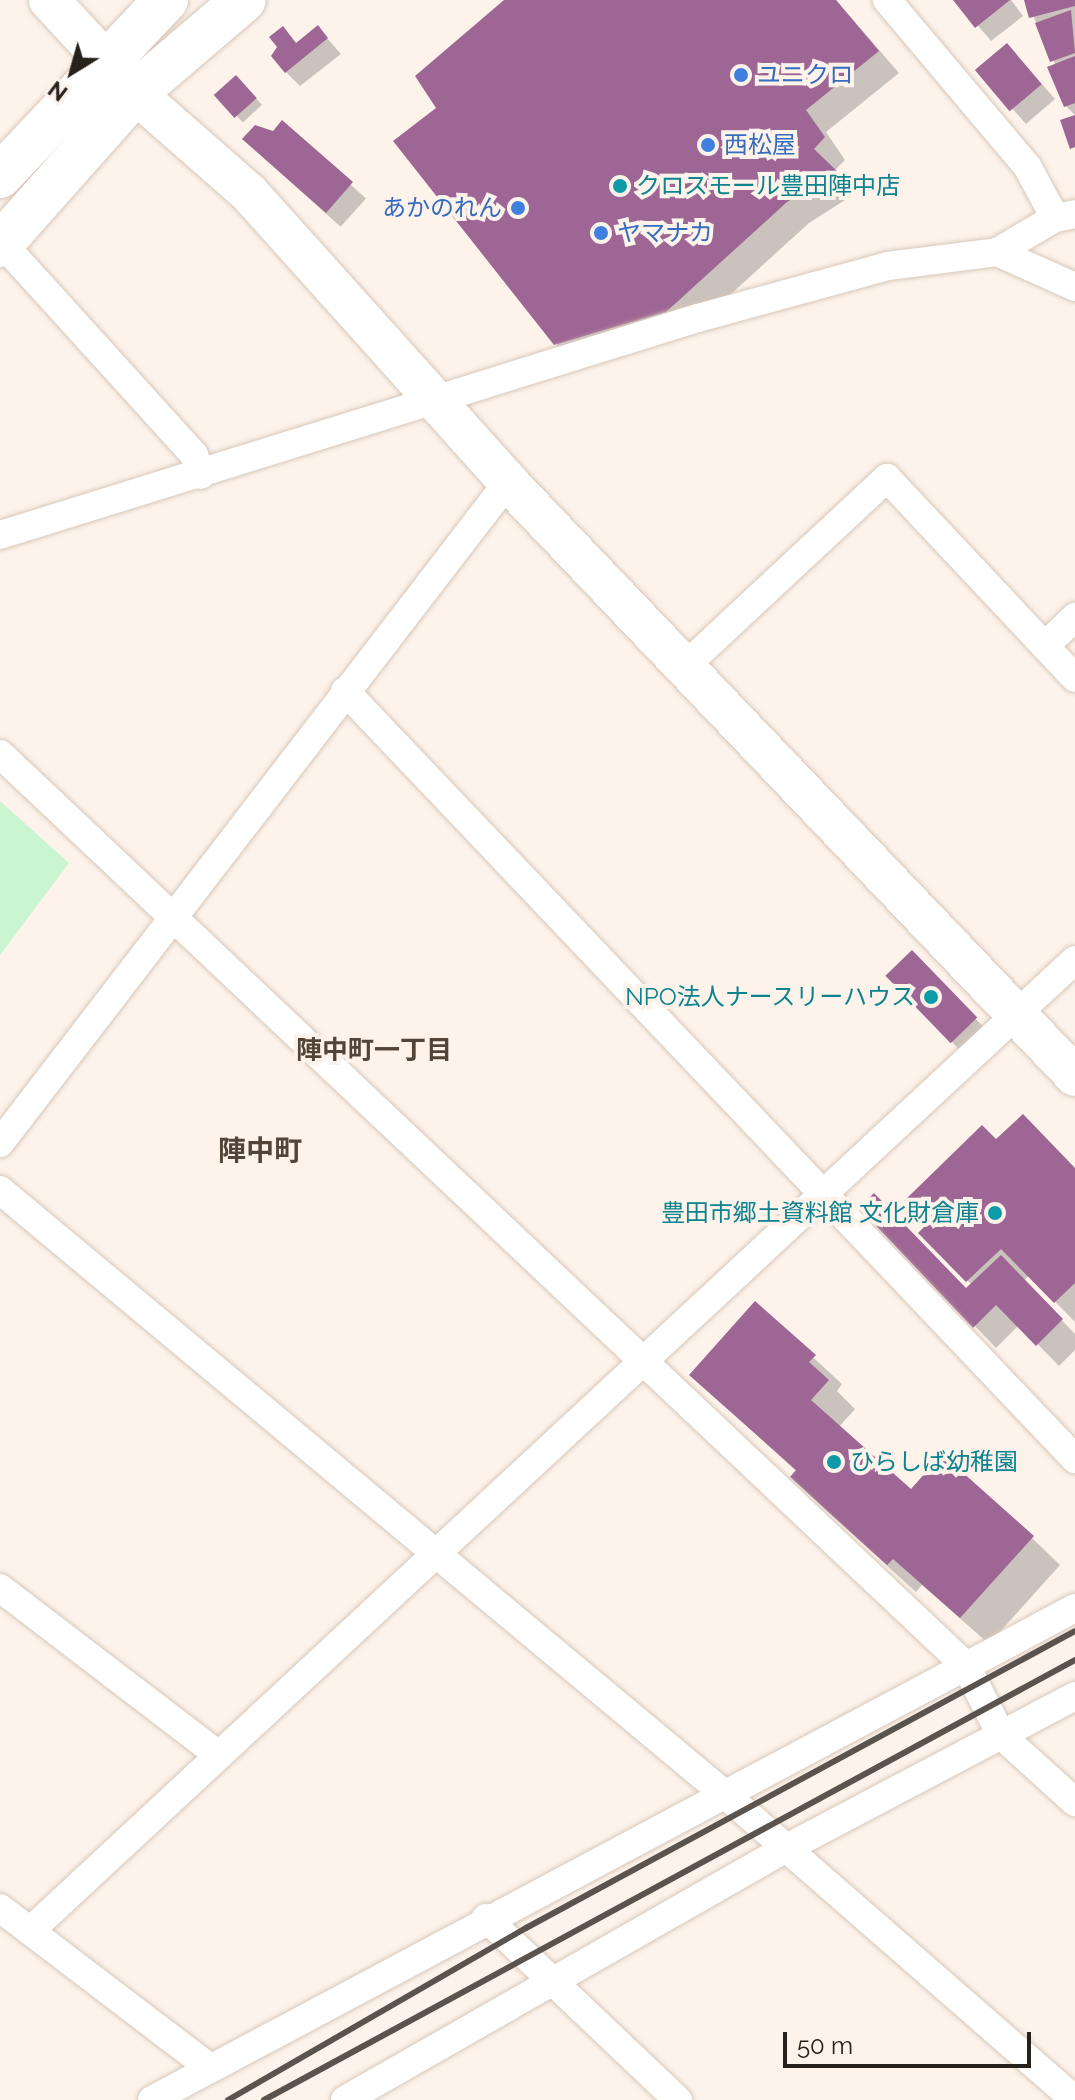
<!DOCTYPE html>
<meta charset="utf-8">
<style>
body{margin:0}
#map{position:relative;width:1075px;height:2100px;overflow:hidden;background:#fdf3eb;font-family:Raleway,"Noto Sans JP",sans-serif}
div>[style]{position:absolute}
.green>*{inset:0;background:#c9f5d1}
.shadow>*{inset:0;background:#0003;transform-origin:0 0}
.building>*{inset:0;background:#9e6694;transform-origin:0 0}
.roads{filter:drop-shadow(0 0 2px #d7c7b9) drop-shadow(0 0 2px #d7c7b9)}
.street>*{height:28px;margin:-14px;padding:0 14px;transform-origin:14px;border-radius:14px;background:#fff}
.secondary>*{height:40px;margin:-20px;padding:0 20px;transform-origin:20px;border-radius:20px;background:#fff}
.highway>*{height:44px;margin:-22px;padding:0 22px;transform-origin:22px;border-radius:22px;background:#fff}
.rail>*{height:6px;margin:-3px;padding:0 3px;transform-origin:3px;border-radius:3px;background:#5b544e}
.dots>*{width:22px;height:22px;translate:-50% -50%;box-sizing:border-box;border:4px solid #fdf3eb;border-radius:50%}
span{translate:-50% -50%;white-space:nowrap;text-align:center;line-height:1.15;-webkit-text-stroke:8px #fdf3eb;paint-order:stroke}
.shop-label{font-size:24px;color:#366cbe}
.left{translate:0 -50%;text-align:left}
.right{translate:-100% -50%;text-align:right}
.culture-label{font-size:24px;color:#0d838f}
.neighbourhood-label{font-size:26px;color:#524439;font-weight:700}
.quarter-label{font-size:28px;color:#524439;font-weight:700}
.north{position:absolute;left:32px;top:32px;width:80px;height:80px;-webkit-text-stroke:6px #fdf3eb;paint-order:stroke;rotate:217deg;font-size:22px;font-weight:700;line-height:32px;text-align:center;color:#27211c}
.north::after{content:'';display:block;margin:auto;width:28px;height:36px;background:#27211c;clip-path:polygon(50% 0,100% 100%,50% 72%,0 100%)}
.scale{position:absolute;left:783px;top:2032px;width:248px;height:36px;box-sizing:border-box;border:4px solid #27211c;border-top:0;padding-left:10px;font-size:24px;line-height:28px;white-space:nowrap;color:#27211c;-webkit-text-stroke:6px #fdf3eb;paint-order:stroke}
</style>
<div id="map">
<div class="green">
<i style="clip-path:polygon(0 801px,69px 863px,0 955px)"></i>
</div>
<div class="shadow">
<i style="clip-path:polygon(507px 0,836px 0,899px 73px,826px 132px,845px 160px,834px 171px,856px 193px,809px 223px,688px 333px,578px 366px,556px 344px,439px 108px)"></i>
<i style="clip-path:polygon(956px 0,1011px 0,1023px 16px,991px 41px)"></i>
<i style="clip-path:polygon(1026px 0,1075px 0,1075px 115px,1066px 106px,1056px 66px)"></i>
<i style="clip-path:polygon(318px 28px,341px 54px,300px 86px,286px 72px,279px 47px,282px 29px,297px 44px)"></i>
<i style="clip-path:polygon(1021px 60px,1055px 99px,1026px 124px,978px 70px)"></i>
<i style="left:236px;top:77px;width:38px;height:26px;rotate:47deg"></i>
<i style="left:282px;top:123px;width:113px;height:38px;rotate:42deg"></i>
<i style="left:912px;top:953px;width:112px;height:33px;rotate:46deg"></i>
<i style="clip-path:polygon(996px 1142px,1075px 1170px,1075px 1322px,1029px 1275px,1024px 1281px,1075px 1334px,1075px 1350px,1059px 1366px,1019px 1325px,996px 1348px,862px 1208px,966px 1290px,972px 1285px,921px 1233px)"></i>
<i style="clip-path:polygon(755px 1304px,842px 1384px,837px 1391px,855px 1409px,839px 1427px,911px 1492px,1032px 1538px,1060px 1565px,989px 1644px,922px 1585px,916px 1592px,820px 1505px,792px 1477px,797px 1472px,691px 1375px)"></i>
</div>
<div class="building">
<i style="clip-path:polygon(504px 0,836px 0,879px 51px,806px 110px,825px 137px,814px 149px,837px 171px,787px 202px,666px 312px,554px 345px,393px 141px,436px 108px,415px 76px)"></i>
<i style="clip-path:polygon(953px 0,1010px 0,975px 28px)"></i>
<i style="clip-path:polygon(1024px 0,1075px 0,1075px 6px,1029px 18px)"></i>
<i style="clip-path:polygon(1071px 10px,1075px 53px,1050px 62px,1035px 23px)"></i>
<i style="clip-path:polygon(318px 25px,328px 38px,285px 73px,271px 56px,277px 47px,269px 37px,283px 26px,296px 43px)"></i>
<i style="left:1007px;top:43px;width:54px;height:42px;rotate:50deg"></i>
<i style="clip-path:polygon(1075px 56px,1075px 103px,1064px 107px,1047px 67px)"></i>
<i style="left:236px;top:75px;width:31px;height:30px;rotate:48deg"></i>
<i style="clip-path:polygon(1075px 115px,1075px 147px,1070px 149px,1060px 120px)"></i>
<i style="clip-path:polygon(282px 120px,353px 182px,326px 213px,242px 139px,255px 125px,273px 131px)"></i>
<i style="left:912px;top:950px;width:94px;height:37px;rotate:46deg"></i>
<i style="clip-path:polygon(1023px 1114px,1075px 1168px,1075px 1283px,1054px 1303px,1001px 1249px,966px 1282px,918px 1233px,927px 1224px,904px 1201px,982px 1125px,996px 1139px)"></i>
<i style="clip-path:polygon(874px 1193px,966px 1288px,1001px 1255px,1063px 1319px,1036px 1346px,996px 1305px,973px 1328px,859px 1208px)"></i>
<i style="clip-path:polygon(755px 1301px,816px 1355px,809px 1362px,829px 1380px,811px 1400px,911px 1489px,942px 1454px,1034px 1536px,960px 1618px,893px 1559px,887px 1565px,790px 1477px,796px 1470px,689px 1375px)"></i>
</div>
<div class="roads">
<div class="street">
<i style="left:887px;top:0;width:217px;rotate:49.9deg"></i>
<i style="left:1027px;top:166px;width:59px;rotate:61.7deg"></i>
<i style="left:2px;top:243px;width:286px;rotate:47.8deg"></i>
<i style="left:194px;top:455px;width:21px;rotate:71deg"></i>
<i style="left:997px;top:252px;width:85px;rotate:24.2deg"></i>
<i style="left:0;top:535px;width:731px;rotate:-17.27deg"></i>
<i style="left:698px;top:318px;width:197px;rotate:-15.3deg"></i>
<i style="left:888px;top:266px;width:110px;rotate:-7.3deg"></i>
<i style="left:997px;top:252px;width:67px;rotate:-30.4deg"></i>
<i style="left:1055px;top:218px;width:20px;rotate:-11deg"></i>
<i style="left:1045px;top:646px;width:42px;rotate:-44deg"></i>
<i style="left:683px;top:668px;width:279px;rotate:-43deg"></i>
<i style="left:887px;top:478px;width:274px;rotate:46.8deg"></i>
<i style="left:345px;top:691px;width:1060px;rotate:46.45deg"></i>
<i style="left:0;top:754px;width:1328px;rotate:43.35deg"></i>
<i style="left:966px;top:1666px;width:77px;rotate:63.1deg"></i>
<i style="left:1001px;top:1735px;width:100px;rotate:42.2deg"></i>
<i style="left:0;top:1143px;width:834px;rotate:-52.46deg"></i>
<i style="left:0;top:1190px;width:940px;rotate:39.82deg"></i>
<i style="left:722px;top:1792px;width:468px;rotate:41.1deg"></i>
<i style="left:0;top:1588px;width:273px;rotate:37.4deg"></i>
<i style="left:0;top:1908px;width:263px;rotate:37.3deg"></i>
<i style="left:486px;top:1918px;width:265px;rotate:43.5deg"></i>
<i style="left:30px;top:1931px;width:1426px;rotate:-42.9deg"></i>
<i style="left:152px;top:2100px;width:1046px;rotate:-28.06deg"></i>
<i style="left:345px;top:2100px;width:504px;rotate:-29.72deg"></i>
<i style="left:783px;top:1850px;width:330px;rotate:-27.8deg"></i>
</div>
<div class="secondary">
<i style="left:49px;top:0;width:127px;rotate:47.2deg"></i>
<i style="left:135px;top:93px;width:152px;rotate:41.3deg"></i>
<i style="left:249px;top:193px;width:388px;rotate:48.1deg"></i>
<i style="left:508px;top:482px;width:821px;rotate:46.33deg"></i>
</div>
<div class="highway">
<i style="left:0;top:176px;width:242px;rotate:-46.7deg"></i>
<i style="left:0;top:245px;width:203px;rotate:-48.4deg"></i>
<i style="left:135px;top:93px;width:143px;rotate:-40.5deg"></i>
</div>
</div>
<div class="rail">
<i style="left:228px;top:2100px;width:344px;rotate:-30deg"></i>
<i style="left:526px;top:1928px;width:624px;rotate:-28.41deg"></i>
<i style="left:264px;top:2100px;width:923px;rotate:-28.48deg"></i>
</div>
<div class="dots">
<i style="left:741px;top:75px;background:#3f7fe0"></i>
<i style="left:708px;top:145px;background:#3f7fe0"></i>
<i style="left:620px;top:186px;background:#0f9aa8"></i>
<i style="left:518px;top:208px;background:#3f7fe0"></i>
<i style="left:601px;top:233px;background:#3f7fe0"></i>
<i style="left:931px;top:997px;background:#0f9aa8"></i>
<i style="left:995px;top:1213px;background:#0f9aa8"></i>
<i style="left:834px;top:1462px;background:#0f9aa8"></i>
</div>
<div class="shop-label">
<span class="left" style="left:757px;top:75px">ユニクロ</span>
<span class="left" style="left:724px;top:145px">西松屋</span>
<span class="right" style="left:502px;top:208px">あかのれん</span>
<span class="left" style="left:617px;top:233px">ヤマナカ</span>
</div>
<div class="culture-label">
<span class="left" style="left:636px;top:186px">クロスモール豊田陣中店</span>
<span class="right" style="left:915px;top:997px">NPO法人ナースリーハウス</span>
<span class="right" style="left:979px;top:1213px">豊田市郷土資料館 文化財倉庫</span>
<span class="left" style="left:850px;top:1462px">ひらしば幼稚園</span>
</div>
<div class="neighbourhood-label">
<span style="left:374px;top:1051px">陣中町一丁目</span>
</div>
<div class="quarter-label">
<span style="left:260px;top:1151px">陣中町</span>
</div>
<div class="north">N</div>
<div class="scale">50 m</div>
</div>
